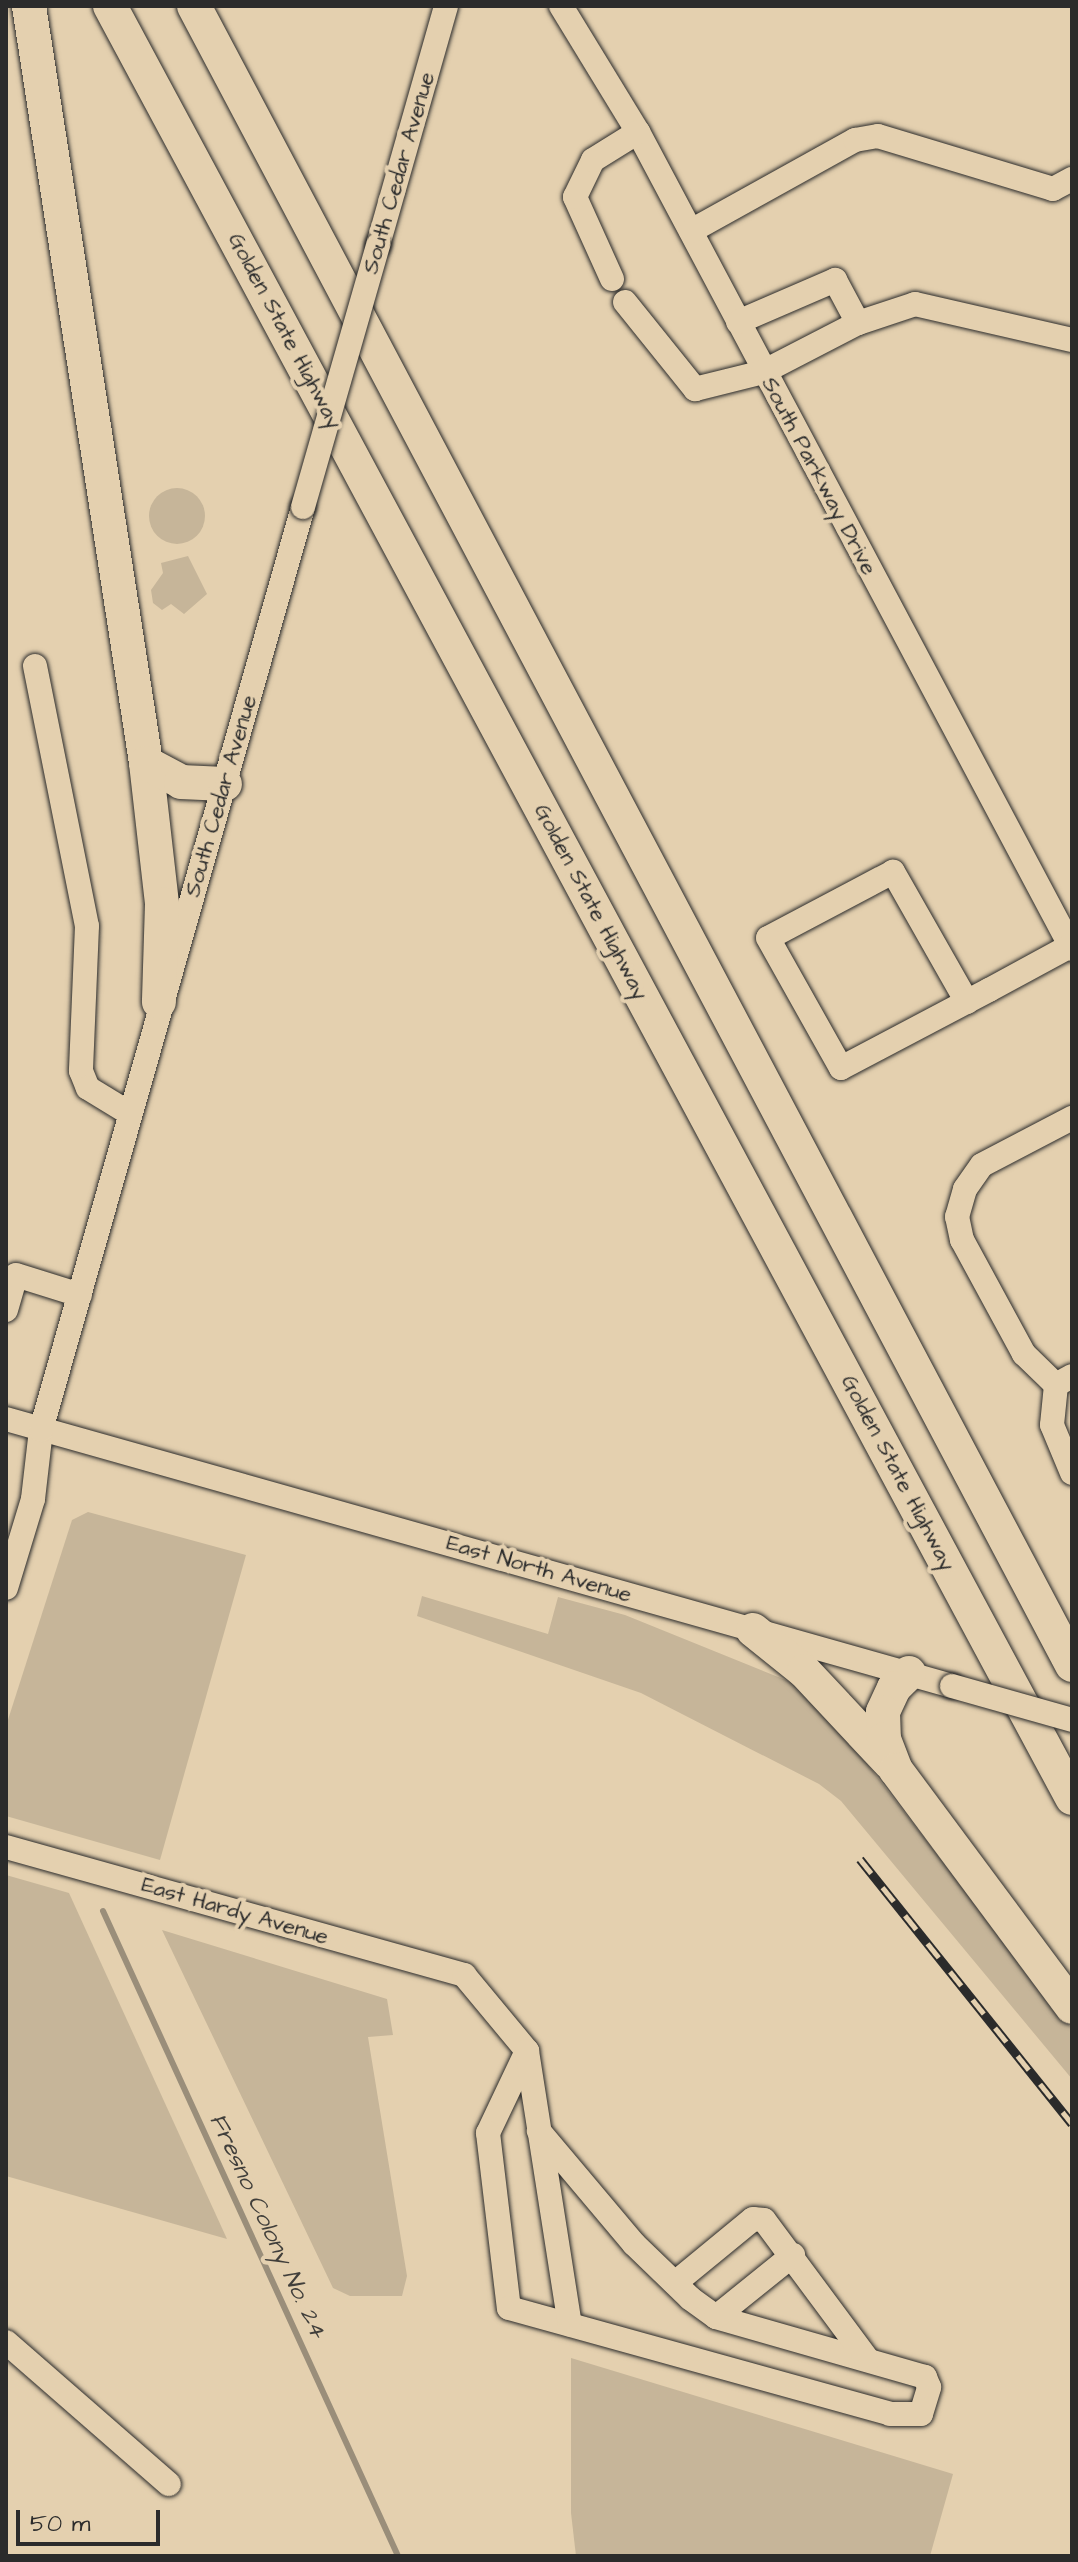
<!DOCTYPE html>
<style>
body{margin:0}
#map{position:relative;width:1078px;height:2562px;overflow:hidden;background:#e4d0af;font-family:"Architects Daughter",sans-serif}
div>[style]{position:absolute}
.green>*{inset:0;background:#c6b599}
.round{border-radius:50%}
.stream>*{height:6px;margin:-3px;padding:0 3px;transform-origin:3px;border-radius:3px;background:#9a8e7a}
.roads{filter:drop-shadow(0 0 2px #2b2b2b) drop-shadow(0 0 2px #2b2b2b)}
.minor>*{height:24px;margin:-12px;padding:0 12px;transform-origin:12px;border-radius:12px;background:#e4d0af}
.highway>*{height:34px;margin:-17px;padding:0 17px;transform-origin:17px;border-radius:17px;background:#e4d0af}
.rail>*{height:9px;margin-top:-4.5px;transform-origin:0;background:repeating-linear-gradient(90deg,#e4d0af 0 18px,#2b2b2b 0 36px);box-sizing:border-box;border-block:2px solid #2b2b2b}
.bridges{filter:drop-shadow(0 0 2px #2b2b2b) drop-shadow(0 0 2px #2b2b2b)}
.minor-bridge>*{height:24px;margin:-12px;padding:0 12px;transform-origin:12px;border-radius:12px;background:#e4d0af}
span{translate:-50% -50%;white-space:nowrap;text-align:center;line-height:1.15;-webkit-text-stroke:8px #e4d0af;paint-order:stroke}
.street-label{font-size:22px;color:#2b2b2b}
.water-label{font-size:24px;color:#413f3b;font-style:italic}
.frame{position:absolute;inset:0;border:8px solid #2b2b2b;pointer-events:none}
.scale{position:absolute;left:16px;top:2510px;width:144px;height:36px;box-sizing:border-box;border:4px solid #2b2b2b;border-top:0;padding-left:10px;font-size:24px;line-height:28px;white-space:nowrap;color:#2b2b2b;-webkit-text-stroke:6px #e4d0af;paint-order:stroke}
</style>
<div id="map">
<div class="green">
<i class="round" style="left:149px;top:488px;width:56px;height:56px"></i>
<i style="clip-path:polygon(188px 556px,207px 594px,184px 614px,171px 604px,162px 610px,153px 603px,151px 590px,163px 573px,161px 563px)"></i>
<i style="clip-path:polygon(88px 1512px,246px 1555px,160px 1860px,6px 1816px,6px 1726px,72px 1520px)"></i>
<i style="clip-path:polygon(422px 1596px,548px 1634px,558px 1597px,625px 1615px,788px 1681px,816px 1702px,857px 1751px,1072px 2029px,1072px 2079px,841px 1801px,819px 1784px,641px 1693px,417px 1616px)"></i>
<i style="clip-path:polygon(6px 1875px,69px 1893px,227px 2239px,6px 2176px)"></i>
<i style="clip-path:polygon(162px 1930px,387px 1999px,393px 2035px,368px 2037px,407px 2276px,402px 2296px,350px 2296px,333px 2288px)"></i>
<i style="clip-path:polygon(571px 2358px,953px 2474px,930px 2556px,576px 2556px,571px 2513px)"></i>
</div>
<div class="stream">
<i style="left:103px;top:1911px;width:709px;rotate:65.42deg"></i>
</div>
<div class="roads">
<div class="minor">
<i style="left:561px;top:6px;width:148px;rotate:58.6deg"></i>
<i style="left:638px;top:132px;width:925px;rotate:62.02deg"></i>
<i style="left:691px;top:231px;width:188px;rotate:-29deg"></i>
<i style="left:855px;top:140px;width:23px;rotate:-10deg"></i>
<i style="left:878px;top:136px;width:183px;rotate:16.8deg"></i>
<i style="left:1053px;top:189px;width:21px;rotate:-28deg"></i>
<i style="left:378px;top:245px;width:248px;rotate:-74.1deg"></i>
<i style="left:612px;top:279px;width:90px;rotate:-114.3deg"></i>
<i style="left:575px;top:197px;width:41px;rotate:-64.1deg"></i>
<i style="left:593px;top:160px;width:53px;rotate:-31.9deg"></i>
<i style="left:625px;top:302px;width:112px;rotate:51.2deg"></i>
<i style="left:695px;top:389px;width:70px;rotate:-14deg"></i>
<i style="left:763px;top:372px;width:107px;rotate:-27.3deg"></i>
<i style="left:858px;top:323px;width:60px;rotate:-18.4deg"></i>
<i style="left:915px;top:304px;width:161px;rotate:12.9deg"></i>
<i style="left:738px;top:322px;width:106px;rotate:-23.4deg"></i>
<i style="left:835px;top:280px;width:49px;rotate:61.9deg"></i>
<i style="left:35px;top:666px;width:265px;rotate:78.7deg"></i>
<i style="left:87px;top:926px;width:145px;rotate:92.4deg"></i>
<i style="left:81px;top:1071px;width:18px;rotate:68deg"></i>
<i style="left:88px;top:1088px;width:48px;rotate:31.4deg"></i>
<i style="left:967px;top:1002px;width:150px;rotate:-119.6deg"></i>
<i style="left:893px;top:872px;width:141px;rotate:152.2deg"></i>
<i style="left:768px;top:938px;width:149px;rotate:60.7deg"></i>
<i style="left:841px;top:1068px;width:167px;rotate:-27.8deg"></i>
<i style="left:989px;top:990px;width:92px;rotate:-28.5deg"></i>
<i style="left:6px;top:1310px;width:36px;rotate:-74deg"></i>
<i style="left:16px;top:1275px;width:67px;rotate:17.4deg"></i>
<i style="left:1072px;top:1376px;width:18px;rotate:151deg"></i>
<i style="left:1056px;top:1385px;width:40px;rotate:95.7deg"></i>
<i style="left:1052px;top:1425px;width:52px;rotate:67.4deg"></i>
<i style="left:1056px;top:1385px;width:45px;rotate:-135.9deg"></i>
<i style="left:1024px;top:1354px;width:130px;rotate:-118.5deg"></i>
<i style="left:962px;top:1240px;width:24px;rotate:-102deg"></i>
<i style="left:957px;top:1217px;width:29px;rotate:-74deg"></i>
<i style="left:965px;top:1189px;width:29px;rotate:-55deg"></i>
<i style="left:982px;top:1165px;width:102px;rotate:-27.6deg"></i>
<i style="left:6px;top:1419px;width:983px;rotate:15.76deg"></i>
<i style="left:6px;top:1588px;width:93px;rotate:-73.1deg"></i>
<i style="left:33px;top:1499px;width:69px;rotate:-83.4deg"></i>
<i style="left:41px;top:1430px;width:959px;rotate:-74.15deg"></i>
<i style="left:6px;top:1847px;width:476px;rotate:15.6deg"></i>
<i style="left:464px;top:1975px;width:99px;rotate:50.3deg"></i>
<i style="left:527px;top:2051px;width:91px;rotate:115.4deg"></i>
<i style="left:488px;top:2133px;width:176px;rotate:83.2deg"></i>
<i style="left:509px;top:2308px;width:395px;rotate:15.5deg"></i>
<i style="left:890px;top:2414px;width:31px"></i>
<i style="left:921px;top:2414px;width:28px;rotate:-73deg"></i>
<i style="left:929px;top:2387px;width:11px;rotate:-112deg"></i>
<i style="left:925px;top:2377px;width:217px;rotate:-164deg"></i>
<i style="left:716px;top:2317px;width:32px;rotate:-144deg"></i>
<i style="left:690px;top:2298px;width:78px;rotate:-136deg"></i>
<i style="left:634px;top:2244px;width:148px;rotate:-130.1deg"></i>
<i style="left:527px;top:2051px;width:277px;rotate:81.1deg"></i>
<i style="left:675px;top:2283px;width:101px;rotate:-39.4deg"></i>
<i style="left:753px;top:2219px;width:11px;rotate:5deg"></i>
<i style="left:764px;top:2220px;width:174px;rotate:53.4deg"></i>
<i style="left:716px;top:2317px;width:99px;rotate:-38.8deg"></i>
<i style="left:6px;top:2342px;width:216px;rotate:41.1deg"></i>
</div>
<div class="highway">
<i style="left:29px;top:6px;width:766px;rotate:81.21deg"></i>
<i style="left:146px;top:763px;width:142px;rotate:83.5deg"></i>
<i style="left:162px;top:904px;width:98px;rotate:91.8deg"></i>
<i style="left:110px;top:6px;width:2034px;rotate:61.77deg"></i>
<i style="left:194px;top:6px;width:1877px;rotate:62.11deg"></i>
<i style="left:146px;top:763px;width:40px;rotate:28deg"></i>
<i style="left:181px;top:782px;width:44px;rotate:2.6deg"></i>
<i style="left:753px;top:1630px;width:65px;rotate:38.8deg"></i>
<i style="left:804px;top:1671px;width:126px;rotate:46.9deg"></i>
<i style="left:909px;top:1673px;width:21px;rotate:135deg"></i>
<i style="left:894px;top:1688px;width:26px;rotate:115deg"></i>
<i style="left:883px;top:1712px;width:27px;rotate:88deg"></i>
<i style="left:884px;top:1739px;width:33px;rotate:69deg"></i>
<i style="left:896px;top:1770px;width:295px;rotate:53.4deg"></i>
</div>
</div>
<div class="rail">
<i style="left:860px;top:1859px;width:339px;rotate:51.3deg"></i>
</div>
<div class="bridges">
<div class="minor-bridge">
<i style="left:303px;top:507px;width:273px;rotate:-74deg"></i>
<i style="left:952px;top:1686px;width:125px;rotate:15.8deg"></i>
</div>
</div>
<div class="street-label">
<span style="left:399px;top:173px;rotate:-74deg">South Cedar Avenue</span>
<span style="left:285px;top:331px;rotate:62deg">Golden State Highway</span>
<span style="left:819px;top:476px;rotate:62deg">South Parkway Drive</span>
<span style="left:221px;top:796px;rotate:-74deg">South Cedar Avenue</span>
<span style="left:591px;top:902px;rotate:62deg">Golden State Highway</span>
<span style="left:898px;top:1473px;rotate:62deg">Golden State Highway</span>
<span style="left:539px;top:1569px;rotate:16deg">East North Avenue</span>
<span style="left:235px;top:1911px;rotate:16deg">East Hardy Avenue</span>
</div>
<div class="water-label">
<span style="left:267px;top:2226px;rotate:65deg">Fresno Colony No. 24</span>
</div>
<div class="frame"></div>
<div class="scale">50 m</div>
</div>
